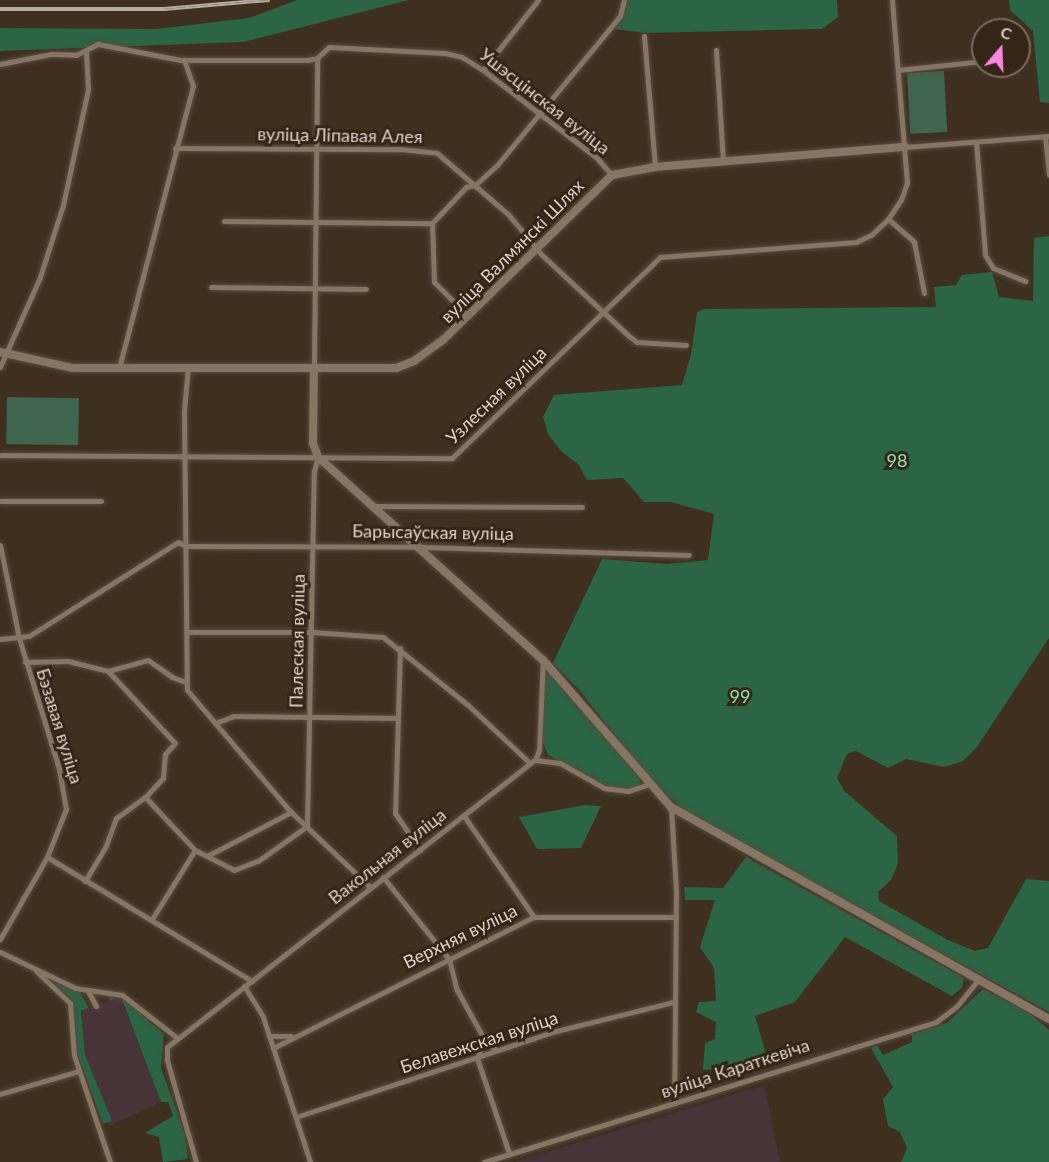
<!DOCTYPE html>
<meta charset="utf-8">
<style>
body{margin:0}
#map{position:relative;width:1049px;height:1162px;overflow:hidden;background:#3e2f1f;font-family:Lato,sans-serif}
div>[style]{position:absolute}
.industrial>*{inset:0;background:#483338}
.green>*{inset:0;background:#3f654f;transform-origin:0 0}
.forest>*{inset:0;background:#2b6546}
.roads{filter:drop-shadow(0 0 2px #584b3e) drop-shadow(0 0 2px #584b3e)}
.street>*{height:5px;margin:-2.5px;padding:0 2.5px;transform-origin:2.5px;border-radius:2.5px;background:#877564}
.secondary>*{height:8px;margin:-4px;padding:0 4px;transform-origin:4px;border-radius:4px;background:#877564}
.rail>*{height:4px;margin-top:-2px;transform-origin:0;background:repeating-linear-gradient(90deg,#342516 0 4.5px,#b6aba0 0 9px);box-sizing:border-box;border-block:2px solid #b6aba0}
span{translate:-50% -50%;white-space:nowrap;text-align:center;line-height:1.15;-webkit-text-stroke:6px #342516;paint-order:stroke}
.street-label{font-size:18px;color:#dbd1c8}
.park-label{font-size:18px;color:#8ce3b2}
.north{position:absolute;left:971px;top:18px;width:60px;height:60px;box-sizing:border-box;background:#342516;border:2px solid #776a5d;border-radius:50%;rotate:19deg;font-size:16px;font-weight:700;line-height:24px;text-align:center;color:#dbd1c8}
.north::after{content:'';display:block;margin:auto;width:21px;height:27px;background:#fc86e3;clip-path:polygon(50% 0,100% 100%,50% 72%,0 100%)}
</style>
<div id="map">
<div class="industrial">
<i style="clip-path:polygon(120px 996px,161px 1102px,109px 1126px,80px 1048px,82px 1011px)"></i>
<i style="clip-path:polygon(765px 1085px,780px 1162px,515px 1162px)"></i>
</div>
<div class="green">
<i style="left:944px;top:71px;width:61px;height:37px;rotate:87deg"></i>
<i style="left:7px;top:397px;width:72px;height:47px;rotate:1deg"></i>
</div>
<div class="forest">
<i style="clip-path:polygon(297px 0,409px 0,243px 42px,0 51px,0 28px,156px 29px,249px 18px)"></i>
<i style="clip-path:polygon(627px 0,837px 0,838px 17px,822px 29px,644px 33px,615px 29px)"></i>
<i style="clip-path:polygon(1009px 0,1049px 0,1049px 103px,1040px 102px,1033px 31px,1010px 10px)"></i>
<i style="clip-path:polygon(1049px 236px,1049px 638px,977px 747px,963px 761px,944px 767px,906px 759px,888px 768px,856px 751px,847px 754px,837px 778px,844px 791px,897px 836px,898px 863px,891px 880px,878px 892px,879px 901px,948px 940px,975px 951px,988px 948px,1026px 879px,1049px 881px,1049px 1012px,706px 824px,681px 808px,644px 772px,581px 692px,553px 663px,602px 559px,667px 564px,708px 560px,714px 514px,671px 502px,644px 502px,623px 478px,587px 480px,579px 465px,562px 452px,548px 434px,543px 417px,554px 395px,682px 385px,691px 355px,697px 312px,704px 309px,936px 307px,934px 287px,956px 285px,962px 275px,992px 272px,999px 297px,1033px 301px,1034px 238px)"></i>
<i style="clip-path:polygon(547px 671px,641px 778px,639px 785px,628px 789px,603px 785px,548px 755px,542px 740px,543px 689px)"></i>
<i style="clip-path:polygon(585px 805px,601px 806px,581px 848px,537px 849px,519px 817px)"></i>
<i style="clip-path:polygon(746px 857px,964px 978px,962px 988px,952px 996px,845px 937px,795px 1002px,755px 1016px,768px 1061px,738px 1078px,736px 1068px,703px 1070px,705px 1043px,715px 1039px,716px 1022px,696px 1012px,699px 1002px,716px 1001px,714px 968px,700px 947px,715px 900px,685px 900px,684px 887px,723px 888px)"></i>
<i style="clip-path:polygon(51px 981px,80px 992px,89px 1008px,81px 1011px,85px 1055px,112px 1121px,103px 1124px,76px 1050px,72px 1000px)"></i>
<i style="clip-path:polygon(983px 989px,1028px 1012px,1049px 1030px,1049px 1162px,901px 1162px,907px 1148px,900px 1132px,888px 1126px,883px 1099px,893px 1087px,871px 1048px,877px 1045px,883px 1055px,912px 1042px,912px 1034px,947px 1023px)"></i>
<i style="clip-path:polygon(108px 994px,120px 996px,164px 1034px,161px 1068px,185px 1134px,188px 1159px,163px 1162px,159px 1137px,145px 1133px,173px 1116px,168px 1102px,161px 1102px,121px 997px,110px 1000px)"></i>
</div>
<div class="roads">
<div class="street">
<i style="left:644px;top:36px;width:131px;rotate:85.2deg"></i>
<i style="left:716px;top:50px;width:112px;rotate:86.4deg"></i>
<i style="left:1019px;top:58px;width:3px"></i>
<i style="left:0;top:64px;width:52px;rotate:-11.1deg"></i>
<i style="left:51px;top:54px;width:25px;rotate:2deg"></i>
<i style="left:76px;top:55px;width:25px;rotate:-27deg"></i>
<i style="left:98px;top:44px;width:84px;rotate:11deg"></i>
<i style="left:180px;top:60px;width:127px"></i>
<i style="left:307px;top:60px;width:10px;rotate:-11deg"></i>
<i style="left:317px;top:58px;width:16px;rotate:-43deg"></i>
<i style="left:329px;top:47px;width:116px;rotate:3deg"></i>
<i style="left:445px;top:53px;width:17px;rotate:13deg"></i>
<i style="left:462px;top:57px;width:25px;rotate:32deg"></i>
<i style="left:483px;top:70px;width:144px;rotate:37.7deg"></i>
<i style="left:597px;top:158px;width:23px;rotate:49deg"></i>
<i style="left:483px;top:70px;width:89px;rotate:-51.8deg"></i>
<i style="left:898px;top:70px;width:85px;rotate:-6deg"></i>
<i style="left:1045px;top:136px;width:39px;rotate:84deg"></i>
<i style="left:976px;top:142px;width:113px;rotate:85.4deg"></i>
<i style="left:985px;top:255px;width:15px;rotate:58deg"></i>
<i style="left:993px;top:268px;width:35px;rotate:22deg"></i>
<i style="left:905px;top:147px;width:144px;rotate:-4.4deg"></i>
<i style="left:175px;top:148px;width:225px;rotate:0.3deg"></i>
<i style="left:400px;top:149px;width:37px;rotate:6deg"></i>
<i style="left:437px;top:153px;width:94px;rotate:40.7deg"></i>
<i style="left:508px;top:214px;width:53px;rotate:50.3deg"></i>
<i style="left:542px;top:255px;width:119px;rotate:43deg"></i>
<i style="left:629px;top:336px;width:10px;rotate:37deg"></i>
<i style="left:637px;top:342px;width:49px;rotate:3.5deg"></i>
<i style="left:888px;top:219px;width:35px;rotate:41deg"></i>
<i style="left:914px;top:242px;width:52px;rotate:78.9deg"></i>
<i style="left:224px;top:221px;width:208px;rotate:0.6deg"></i>
<i style="left:211px;top:287px;width:155px;rotate:0.7deg"></i>
<i style="left:468px;top:316px;width:48px;rotate:-135deg"></i>
<i style="left:434px;top:282px;width:59px;rotate:-91.9deg"></i>
<i style="left:432px;top:223px;width:50px;rotate:-46.6deg"></i>
<i style="left:466px;top:187px;width:9px;rotate:-13deg"></i>
<i style="left:475px;top:185px;width:31px;rotate:-42deg"></i>
<i style="left:498px;top:164px;width:192px;rotate:-50.5deg"></i>
<i style="left:620px;top:16px;width:16px;rotate:-76deg"></i>
<i style="left:0;top:367px;width:98px;rotate:-66deg"></i>
<i style="left:40px;top:277px;width:76px;rotate:-72.3deg"></i>
<i style="left:63px;top:205px;width:119px;rotate:-77.8deg"></i>
<i style="left:88px;top:89px;width:39px;rotate:-93deg"></i>
<i style="left:188px;top:367px;width:44px;rotate:95.2deg"></i>
<i style="left:184px;top:411px;width:279px;rotate:89.4deg"></i>
<i style="left:187px;top:690px;width:160px;rotate:49.6deg"></i>
<i style="left:291px;top:812px;width:109px;rotate:43.5deg"></i>
<i style="left:314px;top:367px;width:309px;rotate:-89.4deg"></i>
<i style="left:119px;top:368px;width:292px;rotate:-75.3deg"></i>
<i style="left:193px;top:86px;width:28px;rotate:-109deg"></i>
<i style="left:0;top:455px;width:452px;rotate:0.4deg"></i>
<i style="left:452px;top:458px;width:289px;rotate:-44deg"></i>
<i style="left:660px;top:257px;width:197px;rotate:-4.4deg"></i>
<i style="left:856px;top:242px;width:17px;rotate:-25deg"></i>
<i style="left:871px;top:235px;width:23px;rotate:-43deg"></i>
<i style="left:888px;top:219px;width:23px;rotate:-56deg"></i>
<i style="left:901px;top:200px;width:18px;rotate:-71deg"></i>
<i style="left:907px;top:183px;width:184px;rotate:-94.7deg"></i>
<i style="left:0;top:501px;width:101px"></i>
<i style="left:372px;top:506px;width:210px;rotate:0.3deg"></i>
<i style="left:0;top:545px;width:95px;rotate:78.5deg"></i>
<i style="left:19px;top:638px;width:137px;rotate:73deg"></i>
<i style="left:59px;top:769px;width:41px;rotate:80.1deg"></i>
<i style="left:66px;top:809px;width:52px;rotate:111.6deg"></i>
<i style="left:47px;top:857px;width:95px;rotate:119.8deg"></i>
<i style="left:187px;top:632px;width:125px"></i>
<i style="left:312px;top:632px;width:71px;rotate:4deg"></i>
<i style="left:383px;top:637px;width:110px;rotate:38.7deg"></i>
<i style="left:469px;top:706px;width:83px;rotate:43.1deg"></i>
<i style="left:0;top:639px;width:29px;rotate:-6deg"></i>
<i style="left:29px;top:636px;width:176px;rotate:-32.2deg"></i>
<i style="left:178px;top:542px;width:9px;rotate:27deg"></i>
<i style="left:186px;top:546px;width:237px;rotate:0.2deg"></i>
<i style="left:423px;top:547px;width:266px;rotate:1.7deg"></i>
<i style="left:400px;top:648px;width:165px;rotate:91.7deg"></i>
<i style="left:395px;top:813px;width:45px;rotate:56deg"></i>
<i style="left:25px;top:662px;width:43px;rotate:-1.3deg"></i>
<i style="left:68px;top:661px;width:41px;rotate:14deg"></i>
<i style="left:108px;top:671px;width:98px;rotate:47.1deg"></i>
<i style="left:175px;top:743px;width:15px;rotate:132deg"></i>
<i style="left:165px;top:754px;width:24px;rotate:95deg"></i>
<i style="left:163px;top:778px;width:26px;rotate:133deg"></i>
<i style="left:145px;top:797px;width:36px;rotate:144deg"></i>
<i style="left:116px;top:818px;width:30px;rotate:110deg"></i>
<i style="left:106px;top:846px;width:41px;rotate:121deg"></i>
<i style="left:108px;top:671px;width:41px;rotate:-15.4deg"></i>
<i style="left:148px;top:660px;width:29px;rotate:35deg"></i>
<i style="left:172px;top:677px;width:15px;rotate:20deg"></i>
<i style="left:215px;top:723px;width:20px;rotate:-20deg"></i>
<i style="left:234px;top:716px;width:163px;rotate:0.7deg"></i>
<i style="left:535px;top:760px;width:25px;rotate:7deg"></i>
<i style="left:560px;top:763px;width:51px;rotate:29.6deg"></i>
<i style="left:604px;top:788px;width:24px;rotate:7deg"></i>
<i style="left:628px;top:791px;width:23px;rotate:-18deg"></i>
<i style="left:145px;top:797px;width:73px;rotate:46.7deg"></i>
<i style="left:195px;top:850px;width:44px;rotate:27.1deg"></i>
<i style="left:234px;top:870px;width:26px;rotate:-21deg"></i>
<i style="left:258px;top:861px;width:60px;rotate:-35.5deg"></i>
<i style="left:307px;top:826px;width:355px;rotate:-88.9deg"></i>
<i style="left:314px;top:471px;width:15px;rotate:-74deg"></i>
<i style="left:671px;top:807px;width:85px;rotate:86.6deg"></i>
<i style="left:676px;top:892px;width:211px;rotate:90.5deg"></i>
<i style="left:464px;top:816px;width:123px;rotate:55.3deg"></i>
<i style="left:207px;top:856px;width:95px;rotate:-27.6deg"></i>
<i style="left:47px;top:857px;width:240px;rotate:31.2deg"></i>
<i style="left:383px;top:877px;width:105px;rotate:51.2deg"></i>
<i style="left:449px;top:959px;width:32px;rotate:76deg"></i>
<i style="left:457px;top:990px;width:56px;rotate:61.1deg"></i>
<i style="left:484px;top:1039px;width:16px;rotate:43deg"></i>
<i style="left:152px;top:919px;width:81px;rotate:-58.1deg"></i>
<i style="left:0;top:952px;width:83px;rotate:25.6deg"></i>
<i style="left:75px;top:988px;width:48px;rotate:8.5deg"></i>
<i style="left:122px;top:995px;width:68px;rotate:37.9deg"></i>
<i style="left:36px;top:971px;width:47px;rotate:43.3deg"></i>
<i style="left:70px;top:1003px;width:52px;rotate:85.6deg"></i>
<i style="left:74px;top:1055px;width:113px;rotate:71.4deg"></i>
<i style="left:244px;top:986px;width:36px;rotate:58deg"></i>
<i style="left:263px;top:1017px;width:152px;rotate:72deg"></i>
<i style="left:88px;top:991px;width:17px;rotate:62deg"></i>
<i style="left:269px;top:1036px;width:22px"></i>
<i style="left:484px;top:1039px;width:20px;rotate:110deg"></i>
<i style="left:477px;top:1058px;width:100px;rotate:71.4deg"></i>
<i style="left:273px;top:1048px;width:292px;rotate:-26.7deg"></i>
<i style="left:534px;top:917px;width:142px"></i>
<i style="left:0;top:1094px;width:82px;rotate:-16.2deg"></i>
<i style="left:296px;top:1117px;width:274px;rotate:-18.3deg"></i>
<i style="left:556px;top:1031px;width:121px;rotate:-13.9deg"></i>
<i style="left:196px;top:1162px;width:106px;rotate:-105.9deg"></i>
<i style="left:167px;top:1060px;width:13px;rotate:-90deg"></i>
<i style="left:167px;top:1047px;width:467px;rotate:-38deg"></i>
<i style="left:535px;top:760px;width:11px;rotate:-68deg"></i>
<i style="left:539px;top:750px;width:90px;rotate:-87.5deg"></i>
<i style="left:484px;top:1162px;width:473px;rotate:-17.2deg"></i>
<i style="left:936px;top:1022px;width:26px;rotate:-37deg"></i>
<i style="left:957px;top:1006px;width:35px;rotate:-51deg"></i>
</div>
<div class="secondary">
<i style="left:0;top:352px;width:75px;rotate:12.4deg"></i>
<i style="left:73px;top:368px;width:323px"></i>
<i style="left:396px;top:368px;width:19px;rotate:-21deg"></i>
<i style="left:414px;top:361px;width:36px;rotate:-36deg"></i>
<i style="left:443px;top:340px;width:236px;rotate:-44.3deg"></i>
<i style="left:612px;top:175px;width:44px;rotate:-10.5deg"></i>
<i style="left:655px;top:167px;width:251px;rotate:-4.6deg"></i>
<i style="left:314px;top:367px;width:76px;rotate:90.8deg"></i>
<i style="left:313px;top:443px;width:15px;rotate:70deg"></i>
<i style="left:318px;top:457px;width:303px;rotate:42.1deg"></i>
<i style="left:543px;top:660px;width:195px;rotate:49deg"></i>
<i style="left:671px;top:807px;width:433px;rotate:29.3deg"></i>
</div>
</div>
<div class="rail">
<i style="left:0;top:9px;width:164px"></i>
<i style="left:164px;top:9px;width:106px;rotate:-4.9deg"></i>
</div>
<div class="street-label">
<span style="left:545px;top:101px;rotate:38deg">Ушэсцінская вуліца</span>
<span style="left:340px;top:135px;rotate:1deg">вуліца Ліпавая Алея</span>
<span style="left:512px;top:251px;rotate:-45deg">вуліца Валмянскі Шлях</span>
<span style="left:496px;top:395px;rotate:-44deg">Узлесная вуліца</span>
<span style="left:433px;top:532px;rotate:1deg">Барысаўская вуліца</span>
<span style="left:297px;top:641px;rotate:-89deg">Палеская вуліца</span>
<span style="left:60px;top:726px;rotate:73deg">Бэзавая вуліца</span>
<span style="left:387px;top:856px;rotate:-38deg">Вакольная вуліца</span>
<span style="left:460px;top:936px;rotate:-26deg">Верхняя вуліца</span>
<span style="left:479px;top:1042px;rotate:-18deg">Белавежская вуліца</span>
<span style="left:735px;top:1068px;rotate:-18deg">вуліца Караткевіча</span>
</div>
<div class="park-label">
<span style="left:897px;top:460px">98</span>
<span style="left:740px;top:696px">99</span>
</div>
<div class="north">С</div>
</div>
